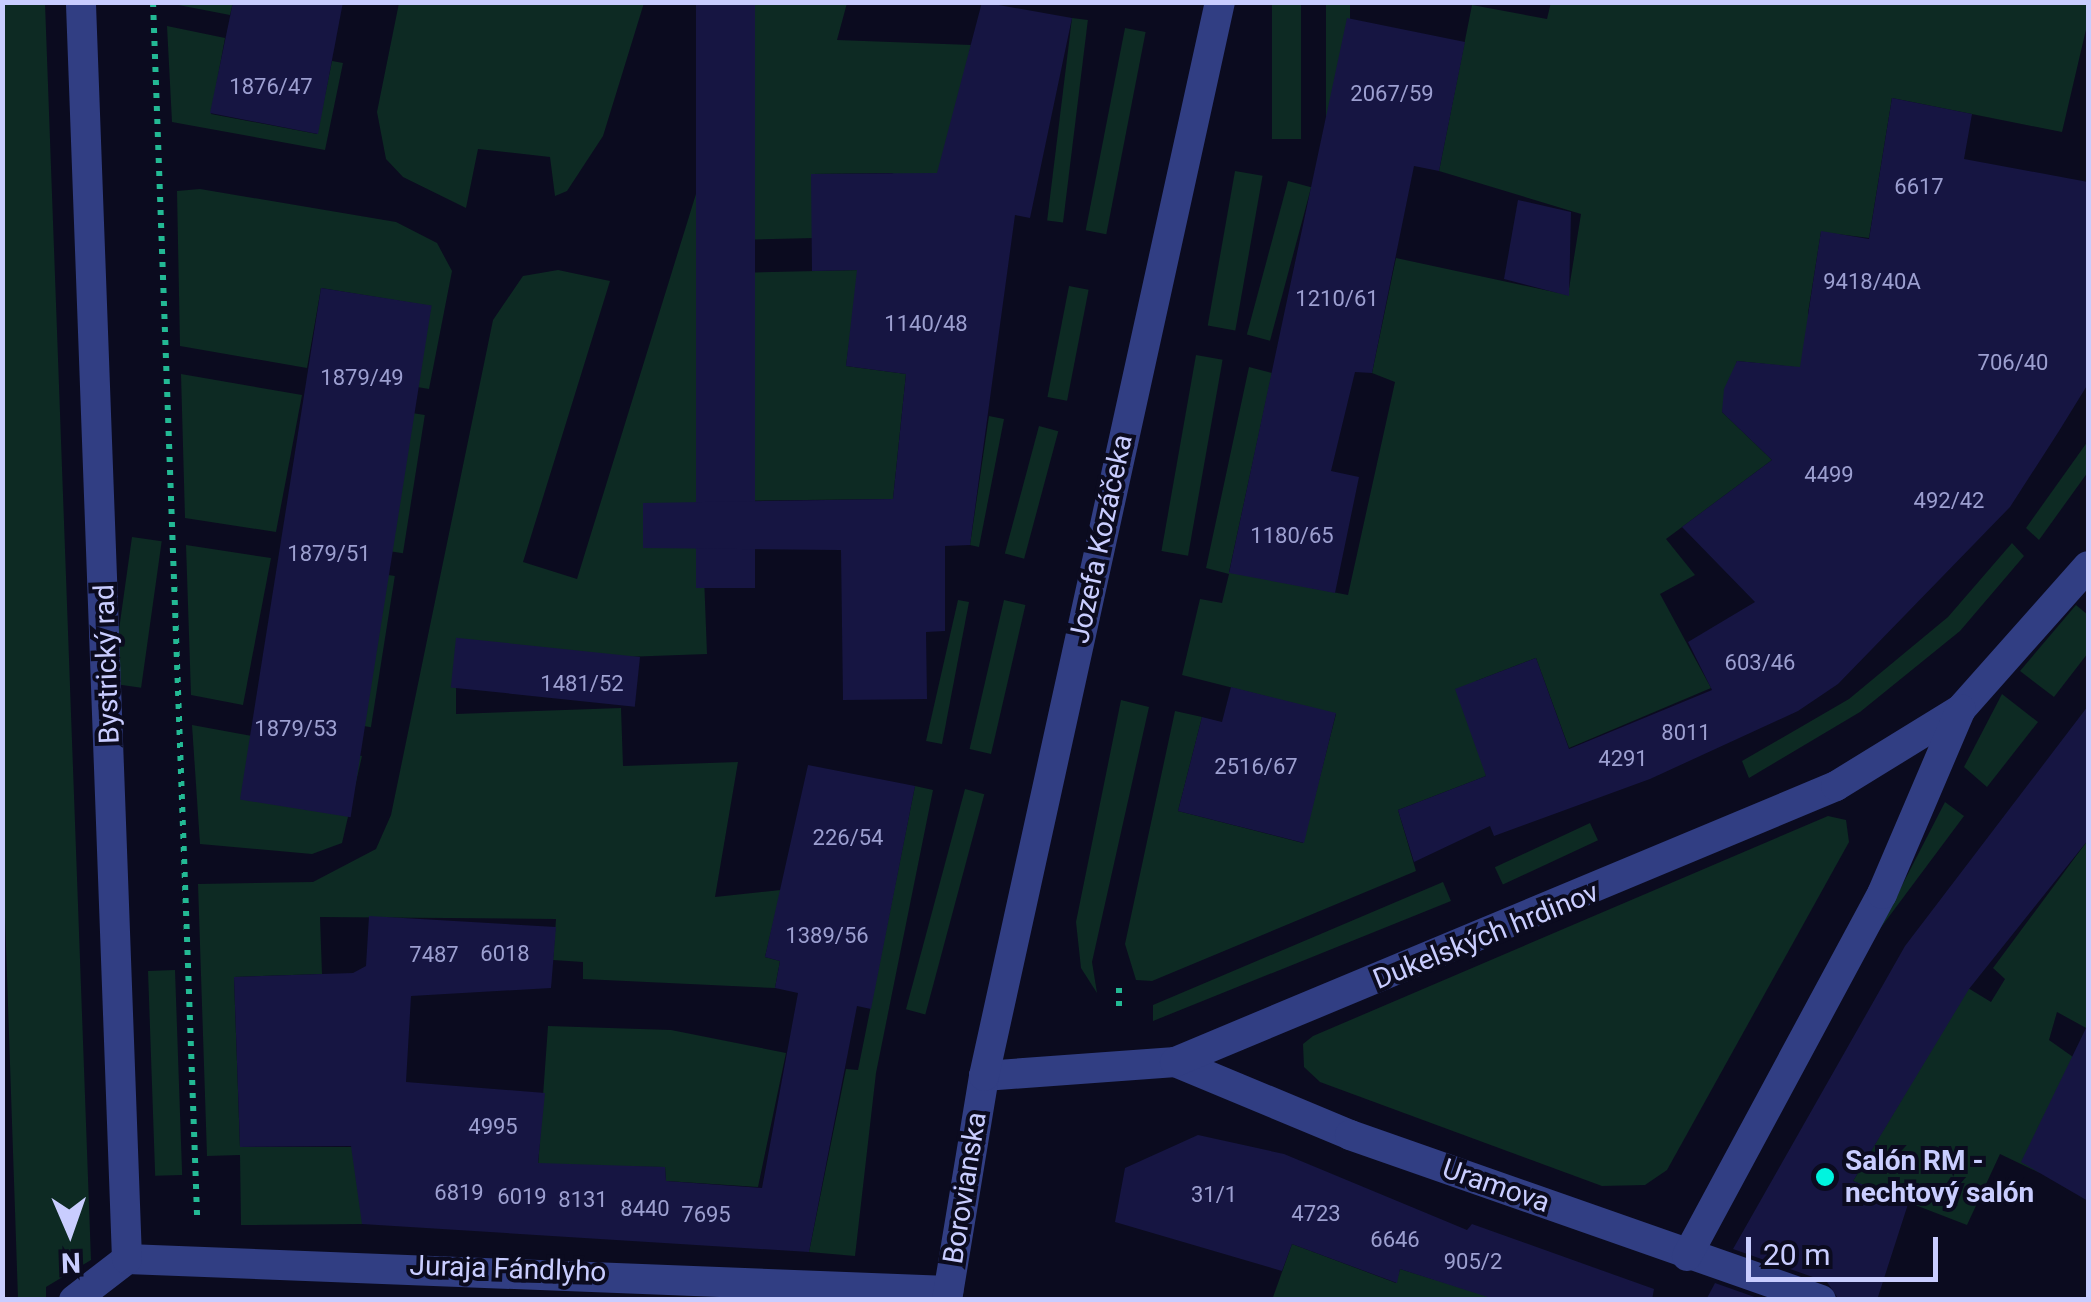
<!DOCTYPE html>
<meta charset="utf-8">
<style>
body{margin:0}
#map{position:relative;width:2091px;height:1302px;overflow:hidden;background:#0b0b1f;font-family:Roboto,sans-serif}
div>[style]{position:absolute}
.green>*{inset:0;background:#0d2a23;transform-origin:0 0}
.building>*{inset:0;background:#161542;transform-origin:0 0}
.path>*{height:6px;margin-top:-3px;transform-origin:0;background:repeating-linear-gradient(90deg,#23b994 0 5px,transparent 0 13px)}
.minor>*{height:30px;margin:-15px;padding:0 15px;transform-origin:15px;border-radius:15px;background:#313e83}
.dots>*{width:28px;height:28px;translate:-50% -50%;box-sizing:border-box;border:5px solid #0b0b1f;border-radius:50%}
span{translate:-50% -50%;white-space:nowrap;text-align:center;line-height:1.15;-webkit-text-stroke:8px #0b0b1f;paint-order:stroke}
.number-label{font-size:22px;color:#9c9fd0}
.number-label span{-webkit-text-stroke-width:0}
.street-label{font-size:28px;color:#c9cdff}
.poi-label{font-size:28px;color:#c9cdff;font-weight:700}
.left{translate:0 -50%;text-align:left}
.frame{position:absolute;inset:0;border:5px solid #c9cdff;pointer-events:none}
.north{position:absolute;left:20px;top:1182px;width:100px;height:100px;-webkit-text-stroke:8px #0b0b1f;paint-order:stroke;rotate:178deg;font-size:28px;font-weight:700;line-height:40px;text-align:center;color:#c9cdff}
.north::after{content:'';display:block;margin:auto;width:35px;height:45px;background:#c9cdff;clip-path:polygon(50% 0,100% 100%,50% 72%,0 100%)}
.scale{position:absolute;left:1746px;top:1237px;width:192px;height:45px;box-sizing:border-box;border:5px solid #c9cdff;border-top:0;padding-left:12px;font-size:30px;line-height:35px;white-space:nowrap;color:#c9cdff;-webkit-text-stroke:8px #0b0b1f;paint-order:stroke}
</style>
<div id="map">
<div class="green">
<i style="clip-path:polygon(1551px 2px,2088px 3px,2088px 21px,2062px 132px,1892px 98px,1869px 238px,1821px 232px,1808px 313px,1813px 369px,1737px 361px,1722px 412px,1772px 460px,1666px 539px,1695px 575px,1660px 594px,1711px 688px,1569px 748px,1536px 658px,1476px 681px,1486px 776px,1398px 810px,1416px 871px,1152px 981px,1136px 980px,1125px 944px,1175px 711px,1202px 717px,1178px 811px,1303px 843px,1336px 714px,1182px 675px,1200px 599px,1222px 603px,1229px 574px,1206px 568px,1249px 367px,1272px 373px,1229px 572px,1348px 595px,1395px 382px,1372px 373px,1396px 258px,1568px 295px,1581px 214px,1439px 171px,1472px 5px,1547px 19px)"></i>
<i style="clip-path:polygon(2px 3px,45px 3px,91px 1260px,46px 1287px,46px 1300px,18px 1299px,3px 858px)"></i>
<i style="clip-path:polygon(168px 3px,233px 2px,233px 3px,230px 15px)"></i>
<i style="clip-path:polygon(399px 3px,644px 3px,603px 136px,567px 191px,555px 196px,550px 157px,478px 149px,466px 208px,403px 177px,386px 159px,377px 112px)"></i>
<i style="clip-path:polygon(755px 3px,847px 3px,837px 40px,971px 45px,936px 199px,892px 173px,812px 174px,858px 237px,732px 240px,734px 273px,859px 270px,846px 366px,906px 374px,893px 499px,718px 501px,713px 549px,703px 550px,707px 654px,456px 663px,456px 714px,621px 708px,623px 766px,738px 762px,715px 897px,781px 890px,765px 957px,780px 961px,775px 988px,583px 979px,583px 962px,553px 960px,556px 919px,320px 917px,322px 974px,234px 977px,240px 1147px,355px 1147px,364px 1167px,362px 1224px,241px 1225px,240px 1155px,207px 1156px,198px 884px,313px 882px,376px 849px,391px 815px,493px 320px,523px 276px,558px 270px,610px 281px,523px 562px,577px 579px)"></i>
<i style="left:1272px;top:3px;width:29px;height:136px"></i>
<i style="left:1326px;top:3px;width:24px;height:142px"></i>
<i style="left:1072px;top:18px;width:16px;height:204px;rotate:7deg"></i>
<i style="clip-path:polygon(167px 26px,225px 38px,211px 114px,317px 134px,332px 61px,343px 63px,325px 150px,172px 122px)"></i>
<i style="left:1125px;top:28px;width:21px;height:206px;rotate:11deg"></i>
<i style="left:1235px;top:171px;width:28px;height:157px;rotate:10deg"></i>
<i style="left:1288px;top:181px;width:24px;height:159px;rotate:15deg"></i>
<i style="clip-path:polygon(200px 189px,396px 222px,437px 243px,452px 271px,429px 389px,417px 387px,431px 306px,321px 288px,307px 368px,180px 346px,177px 191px)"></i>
<i style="left:1069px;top:286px;width:20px;height:113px;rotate:11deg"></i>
<i style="left:1196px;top:355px;width:27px;height:199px;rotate:10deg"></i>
<i style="clip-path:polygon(181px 374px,302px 395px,276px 532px,185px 518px)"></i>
<i style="left:412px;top:413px;width:13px;height:140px;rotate:9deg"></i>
<i style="clip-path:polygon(989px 416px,1004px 419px,979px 547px,970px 545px)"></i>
<i style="left:1039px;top:426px;width:20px;height:132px;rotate:15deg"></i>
<i style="clip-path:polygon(2088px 441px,2088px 472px,2039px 540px,2026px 528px)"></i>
<i style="left:132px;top:537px;width:30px;height:148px;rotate:8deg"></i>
<i style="clip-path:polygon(2012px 543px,2024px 556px,1960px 631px,1860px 712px,1749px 778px,1742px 761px,1849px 699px,1948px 617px)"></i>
<i style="clip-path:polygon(186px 545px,271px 558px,243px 705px,191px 695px)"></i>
<i style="left:382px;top:574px;width:13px;height:153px;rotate:9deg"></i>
<i style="clip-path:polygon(958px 600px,969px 602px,942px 744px,926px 741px)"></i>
<i style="left:1004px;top:600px;width:22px;height:153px;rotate:13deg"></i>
<i style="clip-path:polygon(2076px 605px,2088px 615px,2088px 653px,2054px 697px,2020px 671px)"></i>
<i style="clip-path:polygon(2002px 694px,2038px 722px,1987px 787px,1964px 767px)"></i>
<i style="clip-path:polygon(1121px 700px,1149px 707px,1092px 962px,1097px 993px,1081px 968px,1076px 922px)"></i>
<i style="clip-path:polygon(192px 725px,362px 756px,342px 843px,312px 854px,200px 844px)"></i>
<i style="clip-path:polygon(915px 786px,933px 790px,876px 1073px,855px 1256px,809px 1252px,846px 1069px,858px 1070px)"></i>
<i style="left:965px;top:789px;width:20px;height:228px;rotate:15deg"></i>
<i style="clip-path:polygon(1945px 802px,1964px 816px,1879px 930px)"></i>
<i style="clip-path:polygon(1828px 816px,1846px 820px,1849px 842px,1667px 1170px,1645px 1185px,1602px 1186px,1320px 1082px,1304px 1067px,1303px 1044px,1313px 1036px)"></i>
<i style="left:1590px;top:823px;width:19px;height:105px;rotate:65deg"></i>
<i style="clip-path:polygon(2088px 840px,2088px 1029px,2057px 1012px,2049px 1040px,2073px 1057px,2040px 1173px,2000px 1154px,1967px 1225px,1853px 1181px,1968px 988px,1991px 1002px,2005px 979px,1993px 968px)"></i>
<i style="clip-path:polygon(1443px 882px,1451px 901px,1153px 1021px,1153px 1005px)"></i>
<i style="left:175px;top:970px;width:205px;height:27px;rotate:88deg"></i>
<i style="clip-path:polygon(548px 1026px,671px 1030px,786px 1053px,758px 1187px,666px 1181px,665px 1167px,538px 1166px)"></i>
<i style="clip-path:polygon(1292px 1244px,1396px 1283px,1400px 1269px,1497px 1299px,1272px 1300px)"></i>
</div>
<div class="building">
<i style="clip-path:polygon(233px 2px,343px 2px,318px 134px,210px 113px)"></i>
<i style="left:696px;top:2px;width:59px;height:586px"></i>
<i style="clip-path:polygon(982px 2px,1072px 18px,1030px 218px,1015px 215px,970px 545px,945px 546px,945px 631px,926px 632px,927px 699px,843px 700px,841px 550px,643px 548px,643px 503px,893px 499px,906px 374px,846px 366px,857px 270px,812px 271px,811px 174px,937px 173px)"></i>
<i style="clip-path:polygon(1347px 18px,1465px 42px,1439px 171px,1414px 166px,1372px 373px,1355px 372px,1331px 471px,1359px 477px,1335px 593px,1229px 573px)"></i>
<i style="clip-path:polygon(1892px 98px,1972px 114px,1964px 159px,2088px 182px,2088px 384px,2059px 431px,2010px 507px,1838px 684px,1798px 711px,1650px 779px,1494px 836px,1490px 826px,1414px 862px,1398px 810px,1486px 776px,1455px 689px,1536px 658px,1569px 749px,1712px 690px,1688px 642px,1755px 602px,1682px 527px,1772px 460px,1722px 412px,1724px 389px,1737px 361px,1800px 367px,1821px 231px,1869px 239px)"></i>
<i style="clip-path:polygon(1518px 200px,1571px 212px,1569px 296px,1504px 279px)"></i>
<i style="left:321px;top:288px;width:112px;height:518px;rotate:9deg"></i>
<i style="left:640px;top:657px;width:50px;height:185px;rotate:96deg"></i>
<i style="clip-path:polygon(1231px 687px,1336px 713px,1304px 843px,1178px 811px,1202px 717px,1222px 722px)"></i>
<i style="clip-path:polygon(2088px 706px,2088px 840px,1969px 989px,1853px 1181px,1909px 1201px,1877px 1300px,1839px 1300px,1827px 1282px,1733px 1249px,1905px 946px)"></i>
<i style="clip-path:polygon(808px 765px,915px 786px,871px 1009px,857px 1006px,809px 1252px,362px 1224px,351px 1146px,240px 1147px,234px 977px,353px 973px,366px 966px,369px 916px,556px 927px,551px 988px,411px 996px,406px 1082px,545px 1093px,538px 1163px,665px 1167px,666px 1181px,762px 1188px,798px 993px,775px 988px,780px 961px,765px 957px)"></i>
<i style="clip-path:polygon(2088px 1024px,2088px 1201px,2021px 1162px)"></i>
<i style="clip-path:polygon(1198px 1135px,1284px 1154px,1467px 1230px,1472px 1224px,1654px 1289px,1652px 1300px,1497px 1300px,1400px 1269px,1397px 1283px,1292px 1244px,1282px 1271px,1115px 1222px,1125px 1168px)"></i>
<i style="clip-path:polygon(1715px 1283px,1763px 1300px,1706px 1300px)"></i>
</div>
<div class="path">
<i style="left:153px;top:2px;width:1214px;rotate:87.92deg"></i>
<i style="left:1119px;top:988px;width:25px;rotate:90deg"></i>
</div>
<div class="minor">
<i style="left:1175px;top:1062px;width:190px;rotate:22.6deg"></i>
<i style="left:1350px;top:1135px;width:499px;rotate:19.3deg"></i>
<i style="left:984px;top:1076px;width:192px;rotate:-4.2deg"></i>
<i style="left:1175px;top:1062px;width:716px;rotate:-22.66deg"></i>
<i style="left:1836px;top:786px;width:147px;rotate:-31.6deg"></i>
<i style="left:1961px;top:709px;width:191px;rotate:-48.4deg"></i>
<i style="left:1687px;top:1256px;width:411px;rotate:-61.7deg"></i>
<i style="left:1882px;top:894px;width:201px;rotate:-66.9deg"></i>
<i style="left:127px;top:1259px;width:822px;rotate:2.23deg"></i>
<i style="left:74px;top:1300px;width:67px;rotate:-37.7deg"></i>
<i style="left:127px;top:1259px;width:1258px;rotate:-92.1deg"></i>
<i style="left:947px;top:1300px;width:227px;rotate:-80.6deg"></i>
<i style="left:984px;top:1076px;width:1100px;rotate:-77.61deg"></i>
</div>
<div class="dots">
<i style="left:1825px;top:1177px;background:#00f4df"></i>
</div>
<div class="number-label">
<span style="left:271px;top:87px">1876/47</span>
<span style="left:1392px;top:94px">2067/59</span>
<span style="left:1919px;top:187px">6617</span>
<span style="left:1872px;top:282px">9418/40A</span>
<span style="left:1337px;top:299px">1210/61</span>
<span style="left:926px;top:324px">1140/48</span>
<span style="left:2013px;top:363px">706/40</span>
<span style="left:362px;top:378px">1879/49</span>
<span style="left:1829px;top:475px">4499</span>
<span style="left:1949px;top:501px">492/42</span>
<span style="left:1292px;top:536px">1180/65</span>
<span style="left:329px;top:554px">1879/51</span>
<span style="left:1760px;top:663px">603/46</span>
<span style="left:582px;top:684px">1481/52</span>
<span style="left:296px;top:729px">1879/53</span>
<span style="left:1686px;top:733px">8011</span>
<span style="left:1623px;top:759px">4291</span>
<span style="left:1256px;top:767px">2516/67</span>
<span style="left:848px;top:838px">226/54</span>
<span style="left:827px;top:936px">1389/56</span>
<span style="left:505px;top:954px">6018</span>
<span style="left:434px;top:955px">7487</span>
<span style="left:493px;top:1127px">4995</span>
<span style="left:459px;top:1193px">6819</span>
<span style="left:1214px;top:1195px">31/1</span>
<span style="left:522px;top:1197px">6019</span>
<span style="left:583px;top:1200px">8131</span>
<span style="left:645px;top:1209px">8440</span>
<span style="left:1316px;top:1214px">4723</span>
<span style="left:706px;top:1215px">7695</span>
<span style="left:1395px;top:1240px">6646</span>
<span style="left:1473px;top:1262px">905/2</span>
</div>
<div class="street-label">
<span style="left:1101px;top:539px;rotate:-78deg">Jozefa Kozáčeka</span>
<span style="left:107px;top:664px;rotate:-92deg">Bystrický rad</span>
<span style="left:1486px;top:936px;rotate:-22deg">Dukelských hrdinov</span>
<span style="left:1496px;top:1186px;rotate:19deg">Uramova</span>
<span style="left:965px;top:1188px;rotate:-81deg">Borovianska</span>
<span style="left:508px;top:1269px;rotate:2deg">Juraja Fándlyho</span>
</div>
<div class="poi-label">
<span class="left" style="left:1845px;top:1177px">Salón RM -<br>nechtový salón</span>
</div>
<div class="frame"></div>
<div class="north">N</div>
<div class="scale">20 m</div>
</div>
